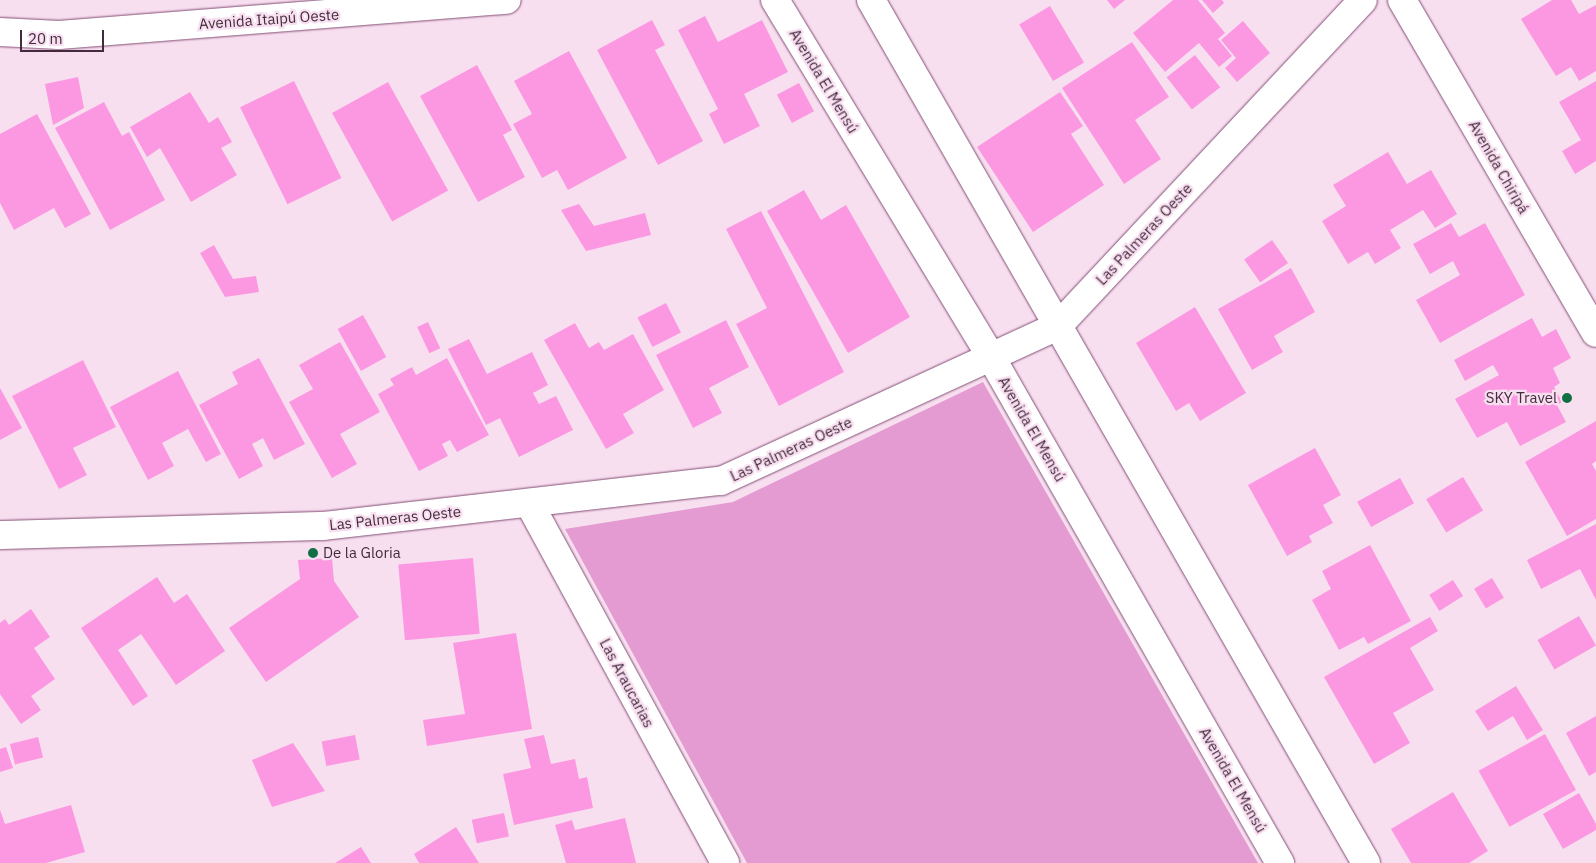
<!DOCTYPE html>
<meta charset="utf-8">
<style>
body{margin:0}
#map{position:relative;width:1596px;height:863px;overflow:hidden;background:#f8dff0;font-family:"IBM Plex Sans",sans-serif}
div>[style]{position:absolute}
.green>*{inset:0;background:#e49bd1}
.building>*{inset:0;background:#fc98e2;transform-origin:0 0}
.roads{filter:drop-shadow(0 0 1px #834e75) drop-shadow(0 0 1px #834e75)}
.minor>*{height:28px;margin:-14px;padding:0 14px;transform-origin:14px;border-radius:14px;background:#fff}
.dots>*{width:14px;height:14px;translate:-50% -50%;box-sizing:border-box;border:2px solid #f8dff0;border-radius:50%}
span{translate:-50% -50%;white-space:nowrap;text-align:center;line-height:1.15;-webkit-text-stroke:4.5px #f8dff0;paint-order:stroke}
.street-label{font-size:15px;color:#432b3d}
.poi-label{font-size:15px;color:#432b3d}
.right{translate:-100% -50%;text-align:right}
.left{translate:0 -50%;text-align:left}
.scale{position:absolute;left:20px;top:30px;width:84px;height:22px;box-sizing:border-box;border:2px solid #432b3d;border-top:0;padding-left:6px;font-size:15px;line-height:18px;white-space:nowrap;color:#432b3d;-webkit-text-stroke:4px #f8dff0;paint-order:stroke}
</style>
<div id="map">
<div class="green">
<i style="clip-path:polygon(983px 382px,1258px 863px,747px 863px,565px 529px,733px 502px)"></i>
</div>
<div class="building">
<i style="clip-path:polygon(1107px 0,1125px 0,1114px 9px)"></i>
<i style="clip-path:polygon(1173px 0,1198px 0,1225px 33px,1218px 39px,1232px 56px,1219px 67px,1199px 43px,1165px 72px,1133px 33px)"></i>
<i style="clip-path:polygon(1202px 0,1222px 0,1224px 3px,1213px 13px)"></i>
<i style="clip-path:polygon(1552px 0,1571px 0,1579px 14px,1596px 5px,1596px 71px,1579px 81px,1571px 67px,1556px 76px,1521px 19px)"></i>
<i style="left:1050px;top:6px;width:66px;height:36px;rotate:59deg"></i>
<i style="clip-path:polygon(705px 16px,718px 42px,762px 20px,788px 72px,744px 94px,760px 126px,724px 144px,709px 114px,718px 109px,678px 30px)"></i>
<i style="clip-path:polygon(652px 20px,665px 45px,655px 50px,703px 141px,658px 165px,597px 50px)"></i>
<i style="clip-path:polygon(1243px 21px,1270px 53px,1237px 82px,1225px 68px,1236px 58px,1221px 40px)"></i>
<i style="clip-path:polygon(1132px 42px,1169px 97px,1135px 120px,1161px 159px,1124px 184px,1062px 88px)"></i>
<i style="clip-path:polygon(569px 51px,627px 158px,568px 190px,557px 170px,542px 178px,513px 124px,532px 114px,514px 81px)"></i>
<i style="left:1195px;top:55px;width:41px;height:36px;rotate:52deg"></i>
<i style="clip-path:polygon(477px 65px,512px 130px,503px 135px,525px 177px,478px 202px,420px 96px)"></i>
<i style="clip-path:polygon(78px 77px,84px 108px,53px 125px,45px 84px)"></i>
<i style="left:294px;top:81px;width:108px;height:60px;rotate:64deg"></i>
<i style="clip-path:polygon(1596px 81px,1596px 161px,1575px 174px,1562px 151px,1581px 140px,1559px 102px)"></i>
<i style="left:388px;top:82px;width:124px;height:64px;rotate:61deg"></i>
<i style="left:799px;top:83px;width:32px;height:25px;rotate:62deg"></i>
<i style="clip-path:polygon(190px 92px,209px 123px,218px 117px,232px 142px,221px 148px,237px 175px,191px 202px,160px 148px,147px 157px,130px 127px)"></i>
<i style="clip-path:polygon(1060px 92px,1083px 126px,1071px 134px,1104px 185px,1033px 232px,977px 147px)"></i>
<i style="clip-path:polygon(104px 102px,122px 136px,129px 132px,165px 200px,110px 230px,55px 128px)"></i>
<i style="clip-path:polygon(37px 114px,91px 214px,65px 228px,54px 208px,14px 230px,0 203px,0 134px)"></i>
<i style="clip-path:polygon(1388px 152px,1407px 184px,1431px 170px,1457px 214px,1435px 228px,1423px 210px,1390px 230px,1401px 248px,1375px 264px,1368px 252px,1348px 264px,1322px 221px,1346px 206px,1333px 185px)"></i>
<i style="clip-path:polygon(804px 190px,821px 220px,846px 205px,910px 317px,848px 353px,767px 211px)"></i>
<i style="clip-path:polygon(579px 204px,594px 226px,645px 213px,651px 235px,586px 251px,561px 210px)"></i>
<i style="clip-path:polygon(761px 211px,844px 372px,779px 406px,736px 324px,767px 308px,726px 229px)"></i>
<i style="clip-path:polygon(1451px 223px,1459px 237px,1485px 223px,1525px 295px,1440px 343px,1416px 300px,1460px 275px,1453px 261px,1430px 274px,1413px 244px)"></i>
<i style="left:1272px;top:240px;width:28px;height:34px;rotate:55deg"></i>
<i style="clip-path:polygon(214px 245px,233px 279px,256px 276px,259px 292px,225px 297px,200px 253px)"></i>
<i style="clip-path:polygon(1291px 268px,1315px 312px,1274px 336px,1283px 352px,1252px 370px,1218px 309px)"></i>
<i style="left:666px;top:303px;width:33px;height:32px;rotate:63deg"></i>
<i style="clip-path:polygon(1195px 307px,1246px 393px,1200px 421px,1189px 403px,1176px 411px,1136px 343px)"></i>
<i style="left:363px;top:315px;width:48px;height:29px;rotate:61deg"></i>
<i style="clip-path:polygon(1532px 318px,1542px 337px,1556px 329px,1571px 358px,1553px 368px,1560px 383px,1554px 387px,1562px 402px,1557px 405px,1566px 422px,1520px 446px,1507px 422px,1477px 438px,1455px 399px,1499px 375px,1493px 365px,1465px 381px,1454px 360px)"></i>
<i style="clip-path:polygon(726px 320px,749px 367px,709px 388px,722px 413px,693px 428px,656px 355px)"></i>
<i style="left:428px;top:322px;width:29px;height:12px;rotate:65deg"></i>
<i style="clip-path:polygon(575px 323px,589px 348px,599px 342px,604px 350px,633px 334px,664px 390px,623px 414px,634px 433px,606px 449px,544px 340px)"></i>
<i style="clip-path:polygon(469px 339px,487px 374px,532px 352px,548px 385px,533px 393px,539px 404px,556px 396px,573px 430px,519px 457px,500px 418px,486px 425px,448px 349px)"></i>
<i style="clip-path:polygon(340px 342px,380px 412px,340px 434px,357px 464px,332px 478px,289px 402px,313px 389px,299px 365px)"></i>
<i style="clip-path:polygon(259px 358px,305px 444px,274px 460px,263px 438px,252px 444px,263px 466px,239px 479px,199px 405px,238px 384px,232px 372px)"></i>
<i style="clip-path:polygon(447px 358px,489px 435px,457px 452px,450px 440px,442px 444px,448px 456px,419px 471px,378px 394px,394px 385px,390px 379px,412px 367px,416px 375px)"></i>
<i style="clip-path:polygon(83px 360px,116px 427px,73px 448px,87px 475px,59px 489px,12px 396px)"></i>
<i style="clip-path:polygon(178px 371px,221px 454px,206px 462px,188px 429px,162px 443px,174px 466px,148px 480px,110px 407px)"></i>
<i style="clip-path:polygon(0 388px,22px 428px,0 440px)"></i>
<i style="clip-path:polygon(1596px 421px,1596px 461px,1592px 464px,1596px 471px,1596px 519px,1567px 536px,1525px 462px)"></i>
<i style="clip-path:polygon(1315px 448px,1341px 495px,1323px 505px,1333px 523px,1309px 536px,1312px 542px,1287px 556px,1248px 485px)"></i>
<i style="left:1463px;top:477px;width:39px;height:43px;rotate:59deg"></i>
<i style="left:1400px;top:478px;width:29px;height:49px;rotate:61deg"></i>
<i style="clip-path:polygon(1596px 524px,1596px 600px,1580px 569px,1541px 589px,1527px 560px)"></i>
<i style="clip-path:polygon(1370px 545px,1411px 621px,1368px 644px,1364px 637px,1339px 650px,1312px 600px,1331px 589px,1322px 571px)"></i>
<i style="clip-path:polygon(332px 558px,334px 581px,359px 617px,266px 682px,229px 628px,300px 579px,298px 560px)"></i>
<i style="left:473px;top:558px;width:76px;height:75px;rotate:85deg"></i>
<i style="clip-path:polygon(157px 577px,174px 603px,187px 594px,225px 651px,176px 685px,141px 634px,118px 650px,148px 696px,133px 706px,81px 628px)"></i>
<i style="left:1492px;top:578px;width:23px;height:21px;rotate:59deg"></i>
<i style="left:1453px;top:580px;width:19px;height:28px;rotate:58deg"></i>
<i style="clip-path:polygon(31px 609px,50px 637px,34px 648px,55px 679px,31px 696px,41px 710px,21px 724px,0 694px,0 623px,5px 619px,9px 625px)"></i>
<i style="left:1579px;top:616px;width:34px;height:48px;rotate:60deg"></i>
<i style="clip-path:polygon(1430px 617px,1438px 631px,1410px 648px,1434px 690px,1393px 713px,1410px 743px,1374px 764px,1324px 677px)"></i>
<i style="clip-path:polygon(516px 633px,532px 729px,427px 746px,423px 720px,465px 714px,453px 643px)"></i>
<i style="clip-path:polygon(1516px 686px,1543px 730px,1527px 740px,1513px 716px,1488px 731px,1475px 711px)"></i>
<i style="clip-path:polygon(1596px 716px,1596px 772px,1589px 776px,1566px 733px)"></i>
<i style="left:1545px;top:734px;width:64px;height:76px;rotate:61deg"></i>
<i style="left:355px;top:735px;width:25px;height:34px;rotate:79deg"></i>
<i style="clip-path:polygon(544px 735px,551px 764px,575px 759px,579px 779px,587px 777px,593px 808px,514px 825px,503px 774px,531px 768px,524px 739px)"></i>
<i style="left:38px;top:737px;width:21px;height:29px;rotate:76deg"></i>
<i style="clip-path:polygon(293px 743px,325px 791px,272px 807px,252px 760px)"></i>
<i style="clip-path:polygon(6px 747px,13px 768px,0 772px,0 749px)"></i>
<i style="clip-path:polygon(1453px 792px,1488px 851px,1469px 863px,1411px 863px,1391px 829px)"></i>
<i style="clip-path:polygon(1579px 793px,1596px 824px,1596px 830px,1563px 849px,1543px 814px)"></i>
<i style="clip-path:polygon(71px 805px,85px 852px,46px 863px,0 863px,0 810px,5px 824px)"></i>
<i style="left:504px;top:813px;width:24px;height:33px;rotate:78deg"></i>
<i style="clip-path:polygon(625px 818px,636px 863px,566px 863px,555px 825px,572px 820px,575px 830px)"></i>
<i style="clip-path:polygon(456px 827px,479px 863px,419px 863px,414px 854px)"></i>
<i style="clip-path:polygon(361px 847px,371px 863px,335px 863px)"></i>
</div>
<div class="roads">
<div class="minor">
<i style="left:775px;top:0;width:417px;rotate:58.8deg"></i>
<i style="left:991px;top:357px;width:583px;rotate:60.27deg"></i>
<i style="left:871px;top:0;width:995px;rotate:60.16deg"></i>
<i style="left:1402px;top:0;width:385px;rotate:59.8deg"></i>
<i style="left:0;top:32px;width:59px;rotate:2.9deg"></i>
<i style="left:59px;top:35px;width:449px;rotate:-4.5deg"></i>
<i style="left:529px;top:503px;width:410px;rotate:61.4deg"></i>
<i style="left:0;top:535px;width:323px;rotate:-1.6deg"></i>
<i style="left:323px;top:526px;width:401px;rotate:-6.5deg"></i>
<i style="left:721px;top:481px;width:371px;rotate:-24.7deg"></i>
<i style="left:1058px;top:326px;width:446px;rotate:-46.9deg"></i>
</div>
</div>
<div class="dots">
<i style="left:1567px;top:398px;background:#116f44"></i>
<i style="left:313px;top:553px;background:#116f44"></i>
</div>
<div class="street-label">
<span style="left:269px;top:19px;rotate:-4deg">Avenida Itaipú Oeste</span>
<span style="left:824px;top:81px;rotate:59deg">Avenida El Mensú</span>
<span style="left:1499px;top:167px;rotate:60deg">Avenida Chiripá</span>
<span style="left:1144px;top:234px;rotate:-47deg">Las Palmeras Oeste</span>
<span style="left:1032px;top:429px;rotate:60deg">Avenida El Mensú</span>
<span style="left:791px;top:449px;rotate:-25deg">Las Palmeras Oeste</span>
<span style="left:395px;top:518px;rotate:-6deg">Las Palmeras Oeste</span>
<span style="left:627px;top:683px;rotate:62deg">Las Araucarias</span>
<span style="left:1233px;top:780px;rotate:60deg">Avenida El Mensú</span>
</div>
<div class="poi-label">
<span class="right" style="left:1557px;top:398px">SKY Travel</span>
<span class="left" style="left:323px;top:553px">De la Gloria</span>
</div>
<div class="scale">20 m</div>
</div>
